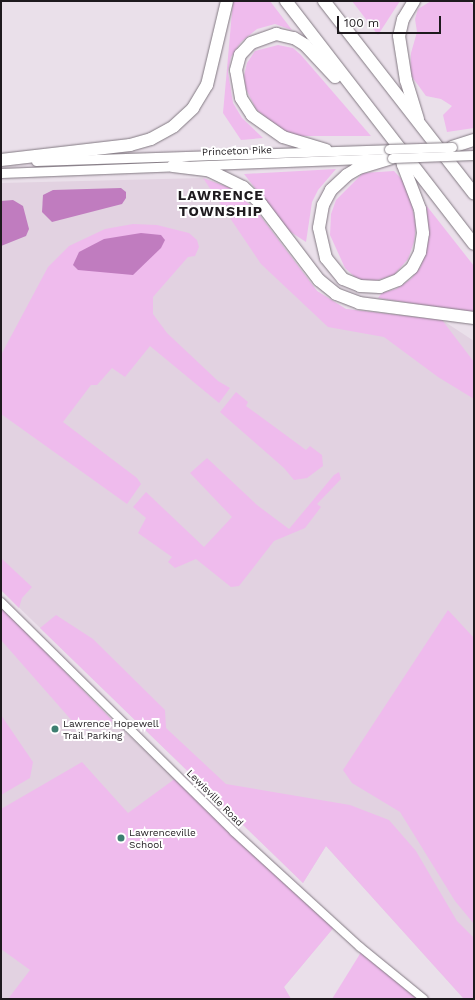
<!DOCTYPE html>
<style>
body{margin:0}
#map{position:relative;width:475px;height:1000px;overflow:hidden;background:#eae0ea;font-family:"Work Sans",sans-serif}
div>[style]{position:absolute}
.built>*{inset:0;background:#e2d2e1}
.green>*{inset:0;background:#efbbed}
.water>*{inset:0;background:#c07cbf}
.roads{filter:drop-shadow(0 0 1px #827982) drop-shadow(0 0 1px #827982)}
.tertiary>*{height:8px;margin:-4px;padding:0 4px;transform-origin:4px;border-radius:4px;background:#fff}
.secondary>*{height:9px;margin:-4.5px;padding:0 4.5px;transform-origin:4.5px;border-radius:4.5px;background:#fff}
.motorway>*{height:12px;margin:-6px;padding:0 6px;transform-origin:6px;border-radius:6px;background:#fff}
.bridges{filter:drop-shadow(0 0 1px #827982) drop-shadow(0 0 1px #827982)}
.secondary-bridge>*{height:9px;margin:-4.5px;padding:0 4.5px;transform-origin:4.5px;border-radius:4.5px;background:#fff}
.dots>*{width:11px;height:11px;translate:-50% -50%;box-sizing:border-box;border:2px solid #fff;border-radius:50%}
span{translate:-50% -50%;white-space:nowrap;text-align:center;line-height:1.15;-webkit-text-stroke:4px #fff;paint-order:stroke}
.street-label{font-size:10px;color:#1e1a1e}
.poi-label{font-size:10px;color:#1e1a1e}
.left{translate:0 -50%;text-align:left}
.district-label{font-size:14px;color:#1e1a1e;font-weight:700;letter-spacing:1px}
.frame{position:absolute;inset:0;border:2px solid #1e1a1e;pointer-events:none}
.scale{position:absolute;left:337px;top:16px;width:104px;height:18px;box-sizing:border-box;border:2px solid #1e1a1e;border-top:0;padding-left:5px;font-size:12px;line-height:14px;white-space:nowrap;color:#1e1a1e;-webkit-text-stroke:3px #fff;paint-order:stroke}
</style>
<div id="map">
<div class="built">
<i style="clip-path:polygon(203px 178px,230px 188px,255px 209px,317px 291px,346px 309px,442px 320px,474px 341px,474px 999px,464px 999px,326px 846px,303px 883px,1px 590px,1px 183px)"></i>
<i style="clip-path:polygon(1px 606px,113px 721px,335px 926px,284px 987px,291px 999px,1px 999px)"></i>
</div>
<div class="green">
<i style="clip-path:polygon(233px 1px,270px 1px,292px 30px,275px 24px,257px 29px,241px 42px,231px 57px,228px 72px,233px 103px,242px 118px,263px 138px,241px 140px,223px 113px)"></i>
<i style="clip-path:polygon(352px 1px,400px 1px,378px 35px)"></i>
<i style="clip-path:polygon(431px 1px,468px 1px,474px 5px,474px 128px,447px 132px,443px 115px,452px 106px,441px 99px,426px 96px,410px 74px,411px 53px,417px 32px,415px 19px,418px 9px)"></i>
<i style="clip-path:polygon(278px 45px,293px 48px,301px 55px,371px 136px,295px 136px,275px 126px,256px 109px,246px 89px,244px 76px,247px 63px,255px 51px)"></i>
<i style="clip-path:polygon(336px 169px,318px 190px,312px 202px,306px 242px,289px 231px,244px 174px)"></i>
<i style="clip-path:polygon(394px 171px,408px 186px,416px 226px,414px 242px,408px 259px,394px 275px,371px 282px,357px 279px,345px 268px,330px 235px,331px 214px,336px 200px,363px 173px)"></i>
<i style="clip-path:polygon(203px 178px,230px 188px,255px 209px,317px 291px,346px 309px,442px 320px,474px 362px,474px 399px,438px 377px,384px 337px,328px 327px,261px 264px)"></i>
<i style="clip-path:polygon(426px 205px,474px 266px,474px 313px,378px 298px,382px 293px,396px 289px,411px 279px,421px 266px,429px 236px)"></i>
<i style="clip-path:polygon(133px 224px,157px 225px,189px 233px,197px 240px,199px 247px,195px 256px,188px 257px,153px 297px,153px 314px,167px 333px,218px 381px,230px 388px,219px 403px,150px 346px,125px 377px,112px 368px,97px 385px,91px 385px,63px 422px,137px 478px,141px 484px,127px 504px,1px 414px,1px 355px,48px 267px,69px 246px,105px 229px)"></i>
<i style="clip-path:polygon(236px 392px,248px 402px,246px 406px,306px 450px,310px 446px,322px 455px,323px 466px,307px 478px,294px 480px,284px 468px,220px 412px)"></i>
<i style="clip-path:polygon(207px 458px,257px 505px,289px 529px,334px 475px,339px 472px,341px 479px,317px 504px,321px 507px,305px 528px,274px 541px,239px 586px,231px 587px,196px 559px,175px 568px,168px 562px,172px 557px,138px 533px,146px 518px,133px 507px,146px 492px,204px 547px,232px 517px,190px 473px)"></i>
<i style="clip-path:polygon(1px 558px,32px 587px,22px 598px,19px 608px,1px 590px)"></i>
<i style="clip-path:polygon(1px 606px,113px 721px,80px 730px,1px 640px)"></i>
<i style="clip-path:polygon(448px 610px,474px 638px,474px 924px,455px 901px,400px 812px,352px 783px,343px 770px)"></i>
<i style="clip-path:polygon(56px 615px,93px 639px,165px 710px,166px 728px,226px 784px,350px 805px,389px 820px,416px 851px,457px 921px,474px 938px,474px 999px,464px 999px,326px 846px,303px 883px,40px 628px)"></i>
<i style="clip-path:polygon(1px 715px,33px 762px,30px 778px,1px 795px)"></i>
<i style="clip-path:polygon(82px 762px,128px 813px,176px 778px,335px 926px,284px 987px,291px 999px,8px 999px,30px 970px,1px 949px,1px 809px)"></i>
<i style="clip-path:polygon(363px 949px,420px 999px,332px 999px)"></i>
</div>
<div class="water">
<i style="clip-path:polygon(121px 188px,126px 192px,126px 198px,122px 204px,52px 222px,42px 212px,43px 195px,53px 190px)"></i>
<i style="clip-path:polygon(13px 200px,23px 206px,29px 229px,26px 236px,1px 246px,1px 201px)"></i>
<i style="clip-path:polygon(141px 233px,161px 235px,165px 240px,161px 248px,133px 275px,78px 270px,73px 265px,79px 252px,104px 239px)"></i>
</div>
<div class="roads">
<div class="tertiary">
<i style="left:1px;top:602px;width:327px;rotate:44.6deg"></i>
<i style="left:234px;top:832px;width:171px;rotate:42.4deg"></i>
<i style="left:360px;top:947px;width:82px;rotate:39.1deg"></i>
</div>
<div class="secondary">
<i style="left:36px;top:161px;width:353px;rotate:-1.9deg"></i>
<i style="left:1px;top:173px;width:382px;rotate:-2.2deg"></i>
</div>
<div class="motorway">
<i style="left:286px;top:1px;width:307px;rotate:52.3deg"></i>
<i style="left:324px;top:1px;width:244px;rotate:52.1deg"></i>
<i style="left:414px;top:1px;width:21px;rotate:121deg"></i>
<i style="left:403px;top:19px;width:17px;rotate:103deg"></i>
<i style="left:399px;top:36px;width:45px;rotate:81deg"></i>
<i style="left:406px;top:80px;width:41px;rotate:72.9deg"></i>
<i style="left:452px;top:147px;width:23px;rotate:-18deg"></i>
<i style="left:326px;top:150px;width:45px;rotate:-163.2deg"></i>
<i style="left:283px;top:137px;width:38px;rotate:-145deg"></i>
<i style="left:252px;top:115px;width:20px;rotate:-123deg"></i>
<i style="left:241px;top:98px;width:28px;rotate:-100deg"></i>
<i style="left:236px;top:70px;width:16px;rotate:-75deg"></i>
<i style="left:240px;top:55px;width:16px;rotate:-47deg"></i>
<i style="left:251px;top:43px;width:27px;rotate:-20deg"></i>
<i style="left:276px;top:34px;width:18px;rotate:13deg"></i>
<i style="left:294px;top:38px;width:13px;rotate:32deg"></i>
<i style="left:305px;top:45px;width:44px;rotate:46.8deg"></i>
<i style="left:392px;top:158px;width:37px;rotate:163deg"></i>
<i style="left:357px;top:169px;width:12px;rotate:149deg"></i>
<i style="left:347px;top:175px;width:22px;rotate:137deg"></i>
<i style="left:331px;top:190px;width:17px;rotate:118deg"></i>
<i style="left:323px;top:205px;width:23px;rotate:100deg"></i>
<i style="left:319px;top:228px;width:31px;rotate:77deg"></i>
<i style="left:326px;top:258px;width:27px;rotate:51deg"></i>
<i style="left:343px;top:279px;width:18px;rotate:22deg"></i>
<i style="left:360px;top:286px;width:20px;rotate:3deg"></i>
<i style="left:380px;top:287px;width:19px;rotate:-21deg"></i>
<i style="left:398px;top:280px;width:18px;rotate:-41deg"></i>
<i style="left:412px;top:268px;width:18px;rotate:-63deg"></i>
<i style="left:420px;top:252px;width:19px;rotate:-81deg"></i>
<i style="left:423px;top:233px;width:24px;rotate:-97deg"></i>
<i style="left:420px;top:209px;width:47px;rotate:-111.1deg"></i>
<i style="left:403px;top:165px;width:18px;rotate:-103deg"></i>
<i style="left:1px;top:160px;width:130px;rotate:-6.6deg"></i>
<i style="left:130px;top:145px;width:22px;rotate:-16deg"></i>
<i style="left:151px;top:139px;width:26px;rotate:-29deg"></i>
<i style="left:174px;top:126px;width:26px;rotate:-43deg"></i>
<i style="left:193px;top:108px;width:27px;rotate:-59deg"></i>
<i style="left:207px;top:85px;width:86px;rotate:-76.6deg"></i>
<i style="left:173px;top:166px;width:35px;rotate:7deg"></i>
<i style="left:208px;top:170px;width:39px;rotate:26deg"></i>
<i style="left:243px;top:187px;width:25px;rotate:43deg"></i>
<i style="left:261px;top:204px;width:96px;rotate:52.7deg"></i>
<i style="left:319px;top:280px;width:22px;rotate:39deg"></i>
<i style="left:336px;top:294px;width:25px;rotate:21deg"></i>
<i style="left:359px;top:303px;width:116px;rotate:7.4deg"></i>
</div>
</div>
<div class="bridges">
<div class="secondary-bridge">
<i style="left:389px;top:149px;width:63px;rotate:-1.8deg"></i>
<i style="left:392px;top:158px;width:82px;rotate:-2.1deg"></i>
</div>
</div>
<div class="dots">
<i style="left:55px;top:729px;background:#3d7f71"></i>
<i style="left:121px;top:838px;background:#3d7f71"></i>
</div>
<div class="street-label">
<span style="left:237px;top:151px;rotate:-2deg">Princeton Pike</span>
<span style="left:215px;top:798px;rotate:45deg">Lewisville Road</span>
</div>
<div class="poi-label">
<span class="left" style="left:63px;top:729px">Lawrence Hopewell<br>Trail Parking</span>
<span class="left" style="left:129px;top:838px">Lawrenceville<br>School</span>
</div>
<div class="district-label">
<span style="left:221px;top:203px">LAWRENCE<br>TOWNSHIP</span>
</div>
<div class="frame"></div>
<div class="scale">100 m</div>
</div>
